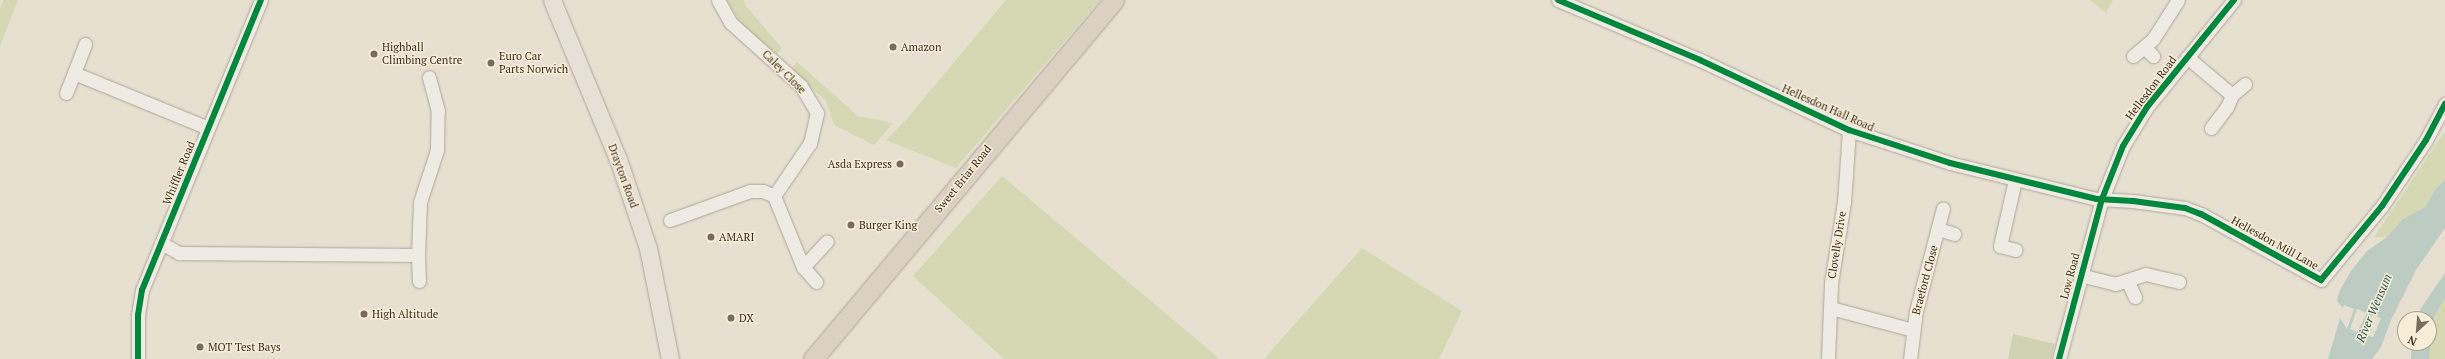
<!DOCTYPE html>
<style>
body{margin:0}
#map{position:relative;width:2445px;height:359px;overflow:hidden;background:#e7e0d1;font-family:"PT Serif",serif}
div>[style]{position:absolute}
.green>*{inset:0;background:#d6d7b3}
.cemetery>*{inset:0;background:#d1d1b3}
.water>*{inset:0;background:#bcccc2}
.roads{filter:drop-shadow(0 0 1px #ada599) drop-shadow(0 0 1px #ada599)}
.minor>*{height:13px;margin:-6.5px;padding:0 6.5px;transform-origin:6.5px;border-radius:6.5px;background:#efebe3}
.major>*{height:17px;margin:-8.5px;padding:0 8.5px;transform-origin:8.5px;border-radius:8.5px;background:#e6e1d4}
.highway>*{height:19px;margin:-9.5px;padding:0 9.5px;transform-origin:9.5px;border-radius:9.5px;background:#dad1c2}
.cycleway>*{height:6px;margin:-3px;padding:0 3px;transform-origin:3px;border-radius:3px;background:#00873e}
.dots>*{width:11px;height:11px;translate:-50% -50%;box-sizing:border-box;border:2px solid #f7eed8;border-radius:50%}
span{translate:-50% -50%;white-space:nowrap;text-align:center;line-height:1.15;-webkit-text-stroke:3px #f7eed8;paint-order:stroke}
.poi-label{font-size:11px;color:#3d2e20}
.left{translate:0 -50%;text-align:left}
.right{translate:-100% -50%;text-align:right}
.street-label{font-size:11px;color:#3d2e20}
.water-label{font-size:12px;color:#2f5d5a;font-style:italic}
.north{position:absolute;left:2397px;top:311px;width:40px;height:40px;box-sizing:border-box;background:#f7eed8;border:1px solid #ada18e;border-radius:50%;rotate:206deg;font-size:11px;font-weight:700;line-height:16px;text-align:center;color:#3d2e20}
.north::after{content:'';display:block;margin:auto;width:14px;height:18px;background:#786c5e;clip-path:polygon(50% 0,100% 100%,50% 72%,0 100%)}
</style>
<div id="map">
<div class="green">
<i style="clip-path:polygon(3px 0,18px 0,0 46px,0 10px)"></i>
<i style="clip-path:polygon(727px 0,744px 0,745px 5px,782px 48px,777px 54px,743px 27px)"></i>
<i style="clip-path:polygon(1006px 0,1100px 0,956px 168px,886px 140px,905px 121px)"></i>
<i style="clip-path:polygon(2090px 0,2113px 0,2106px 13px)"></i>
<i style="clip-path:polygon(797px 62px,858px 116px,893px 123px,874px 145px,834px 125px,826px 101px,791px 69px)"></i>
<i style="clip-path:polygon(2445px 131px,2445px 180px,2436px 188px,2425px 207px,2402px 220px,2387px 237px,2374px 237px)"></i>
<i style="clip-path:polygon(1002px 176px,1208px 349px,1219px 359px,1004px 359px,913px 276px)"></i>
<i style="clip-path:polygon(1362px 248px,1462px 311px,1439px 359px,1264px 359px)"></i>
<i style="clip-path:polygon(2445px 298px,2445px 359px,2429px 359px,2434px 317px)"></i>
</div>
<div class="cemetery">
<i style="clip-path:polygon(2013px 334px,2055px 344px,2051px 359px,2008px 359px)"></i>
</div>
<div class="water">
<i style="clip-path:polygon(evenodd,2445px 180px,2445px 228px,2416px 270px,2391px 320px,2381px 347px,2372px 359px,2328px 359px,2343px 308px,2337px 301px,2339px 292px,2351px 271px,2367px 251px,2387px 237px,2402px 220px,2425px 207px,2436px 188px,2445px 180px,2344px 305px,2354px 309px,2347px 329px,2340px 318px,2344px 305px,2445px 180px,2357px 309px,2367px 313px,2357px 332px,2350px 329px,2357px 309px,2445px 180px,2372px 315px,2381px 318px,2373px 337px,2366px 335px,2372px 315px)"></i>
<i style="clip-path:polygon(2445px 273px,2445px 298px,2434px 317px,2429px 359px,2411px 359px,2412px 343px,2429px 343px,2429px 319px,2418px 319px,2421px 308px)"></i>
</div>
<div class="roads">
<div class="minor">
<i style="left:718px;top:0;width:26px;rotate:61deg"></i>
<i style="left:731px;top:23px;width:94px;rotate:42deg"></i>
<i style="left:801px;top:86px;width:31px;rotate:59deg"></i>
<i style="left:817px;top:113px;width:31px;rotate:103deg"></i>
<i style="left:810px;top:143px;width:64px;rotate:124.2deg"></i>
<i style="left:1558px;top:0;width:154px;rotate:22.9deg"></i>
<i style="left:1700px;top:60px;width:165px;rotate:25.2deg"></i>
<i style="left:1849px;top:130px;width:106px;rotate:18.1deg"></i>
<i style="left:1950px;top:163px;width:151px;rotate:13.8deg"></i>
<i style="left:2097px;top:199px;width:36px;rotate:3deg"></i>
<i style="left:2133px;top:201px;width:52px;rotate:7.7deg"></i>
<i style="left:2185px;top:208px;width:17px;rotate:21deg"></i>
<i style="left:2201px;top:214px;width:137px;rotate:28.8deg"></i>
<i style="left:2321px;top:280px;width:96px;rotate:-50.5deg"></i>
<i style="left:2382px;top:206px;width:79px;rotate:-56.3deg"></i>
<i style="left:2426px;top:140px;width:41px;rotate:-62.2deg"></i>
<i style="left:2144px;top:47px;width:13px;rotate:45deg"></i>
<i style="left:2133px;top:56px;width:26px;rotate:-40deg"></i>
<i style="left:2153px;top:39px;width:46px;rotate:-57.3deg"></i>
<i style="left:2187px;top:57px;width:59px;rotate:40.2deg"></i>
<i style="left:2232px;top:95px;width:17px;rotate:-40deg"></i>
<i style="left:74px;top:73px;width:31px;rotate:-69deg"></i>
<i style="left:66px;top:93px;width:22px;rotate:-68deg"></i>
<i style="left:74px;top:73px;width:145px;rotate:22.3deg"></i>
<i style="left:2211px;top:128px;width:26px;rotate:-53deg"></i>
<i style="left:2227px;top:107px;width:13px;rotate:-67deg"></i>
<i style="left:2015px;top:180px;width:68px;rotate:102.8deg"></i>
<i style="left:2000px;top:246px;width:16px;rotate:14deg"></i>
<i style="left:670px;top:220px;width:85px;rotate:-19.9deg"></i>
<i style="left:750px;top:191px;width:13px"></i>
<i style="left:763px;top:191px;width:12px;rotate:24deg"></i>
<i style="left:774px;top:196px;width:77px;rotate:67.8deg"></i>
<i style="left:803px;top:267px;width:20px;rotate:49deg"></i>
<i style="left:1938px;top:229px;width:17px;rotate:17deg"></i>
<i style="left:161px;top:243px;width:21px;rotate:29deg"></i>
<i style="left:179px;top:253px;width:239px;rotate:0.5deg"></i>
<i style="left:418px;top:255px;width:26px;rotate:88deg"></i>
<i style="left:418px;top:255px;width:53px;rotate:-87.8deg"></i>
<i style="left:420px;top:202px;width:55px;rotate:-71.9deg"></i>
<i style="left:437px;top:150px;width:39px;rotate:-89deg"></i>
<i style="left:438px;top:111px;width:35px;rotate:-105deg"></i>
<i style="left:803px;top:267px;width:35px;rotate:-47deg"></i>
<i style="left:2080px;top:275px;width:36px;rotate:14deg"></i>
<i style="left:2115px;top:284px;width:32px;rotate:-18deg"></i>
<i style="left:2145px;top:274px;width:35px;rotate:13deg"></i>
<i style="left:2127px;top:280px;width:19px;rotate:65deg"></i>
<i style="left:1831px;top:308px;width:85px;rotate:15deg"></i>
<i style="left:138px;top:359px;width:44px;rotate:-90deg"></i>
<i style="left:138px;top:315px;width:25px;rotate:-81deg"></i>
<i style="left:142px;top:290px;width:313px;rotate:-67.7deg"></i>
<i style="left:1828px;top:359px;width:76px;rotate:-87.7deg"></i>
<i style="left:1831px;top:283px;width:82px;rotate:-80.9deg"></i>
<i style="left:1844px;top:202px;width:72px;rotate:-86deg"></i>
<i style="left:1910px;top:359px;width:48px;rotate:-82.9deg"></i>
<i style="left:1916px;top:311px;width:106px;rotate:-75.3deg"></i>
<i style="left:2059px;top:359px;width:166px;rotate:-75deg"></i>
<i style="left:2102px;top:199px;width:57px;rotate:-68.4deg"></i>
<i style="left:2123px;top:146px;width:46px;rotate:-58.4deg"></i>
<i style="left:2147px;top:107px;width:138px;rotate:-50.9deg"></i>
</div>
<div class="major">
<i style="left:552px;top:0;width:172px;rotate:67.5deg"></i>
<i style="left:618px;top:159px;width:94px;rotate:71.4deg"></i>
<i style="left:648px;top:248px;width:113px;rotate:78.8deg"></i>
</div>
<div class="highway">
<i style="left:813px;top:359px;width:468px;rotate:-50deg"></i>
</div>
</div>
<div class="cycleway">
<i style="left:1558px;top:0;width:154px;rotate:22.9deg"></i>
<i style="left:1700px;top:60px;width:165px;rotate:25.2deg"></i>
<i style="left:1849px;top:130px;width:106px;rotate:18.1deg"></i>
<i style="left:1950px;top:163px;width:151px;rotate:13.8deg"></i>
<i style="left:2097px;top:199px;width:36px;rotate:3deg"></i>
<i style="left:2133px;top:201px;width:52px;rotate:7.7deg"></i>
<i style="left:2185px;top:208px;width:17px;rotate:21deg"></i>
<i style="left:2201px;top:214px;width:137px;rotate:28.8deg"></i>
<i style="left:2321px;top:280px;width:96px;rotate:-50.5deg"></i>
<i style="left:2382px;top:206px;width:79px;rotate:-56.3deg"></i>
<i style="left:2426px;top:140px;width:41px;rotate:-62.2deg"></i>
<i style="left:138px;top:359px;width:44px;rotate:-90deg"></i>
<i style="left:138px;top:315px;width:25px;rotate:-81deg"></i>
<i style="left:142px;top:290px;width:313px;rotate:-67.7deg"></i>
<i style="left:2059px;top:359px;width:166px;rotate:-75deg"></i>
<i style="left:2102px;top:199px;width:57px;rotate:-68.4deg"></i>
<i style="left:2123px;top:146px;width:46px;rotate:-58.4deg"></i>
<i style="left:2147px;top:107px;width:138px;rotate:-50.9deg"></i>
</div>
<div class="dots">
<i style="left:893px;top:47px;background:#786c5e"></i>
<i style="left:374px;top:54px;background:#786c5e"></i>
<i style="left:491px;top:63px;background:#786c5e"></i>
<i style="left:900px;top:164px;background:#786c5e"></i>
<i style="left:851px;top:225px;background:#786c5e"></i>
<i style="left:711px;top:237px;background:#786c5e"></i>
<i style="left:364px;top:314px;background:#786c5e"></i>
<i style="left:731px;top:318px;background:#786c5e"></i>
<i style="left:200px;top:347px;background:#786c5e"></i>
</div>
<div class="poi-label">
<span class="left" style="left:901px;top:47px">Amazon</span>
<span class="left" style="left:382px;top:54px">Highball<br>Climbing Centre</span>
<span class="left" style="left:499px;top:63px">Euro Car<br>Parts Norwich</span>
<span class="right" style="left:892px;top:164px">Asda Express</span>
<span class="left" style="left:859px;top:225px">Burger King</span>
<span class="left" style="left:719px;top:237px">AMARI</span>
<span class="left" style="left:372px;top:314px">High Altitude</span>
<span class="left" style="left:739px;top:318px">DX</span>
<span class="left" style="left:208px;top:347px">MOT Test Bays</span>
</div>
<div class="street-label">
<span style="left:784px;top:72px;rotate:45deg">Caley Close</span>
<span style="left:2151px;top:88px;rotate:-53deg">Hellesdon Road</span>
<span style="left:1828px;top:108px;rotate:24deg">Hellesdon Hall Road</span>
<span style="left:179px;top:173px;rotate:-68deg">Whiffler Road</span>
<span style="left:623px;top:176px;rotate:70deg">Drayton Road</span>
<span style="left:963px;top:179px;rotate:-51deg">Sweet Briar Road</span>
<span style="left:2275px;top:243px;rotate:29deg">Hellesdon Mill Lane</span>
<span style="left:1837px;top:245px;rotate:-81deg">Clovelly Drive</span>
<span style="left:2070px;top:276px;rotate:-75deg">Low Road</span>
<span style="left:1925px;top:280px;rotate:-75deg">Braeford Close</span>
</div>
<div class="water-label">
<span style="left:2374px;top:308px;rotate:-67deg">River Wensum</span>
</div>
<div class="north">N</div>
</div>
